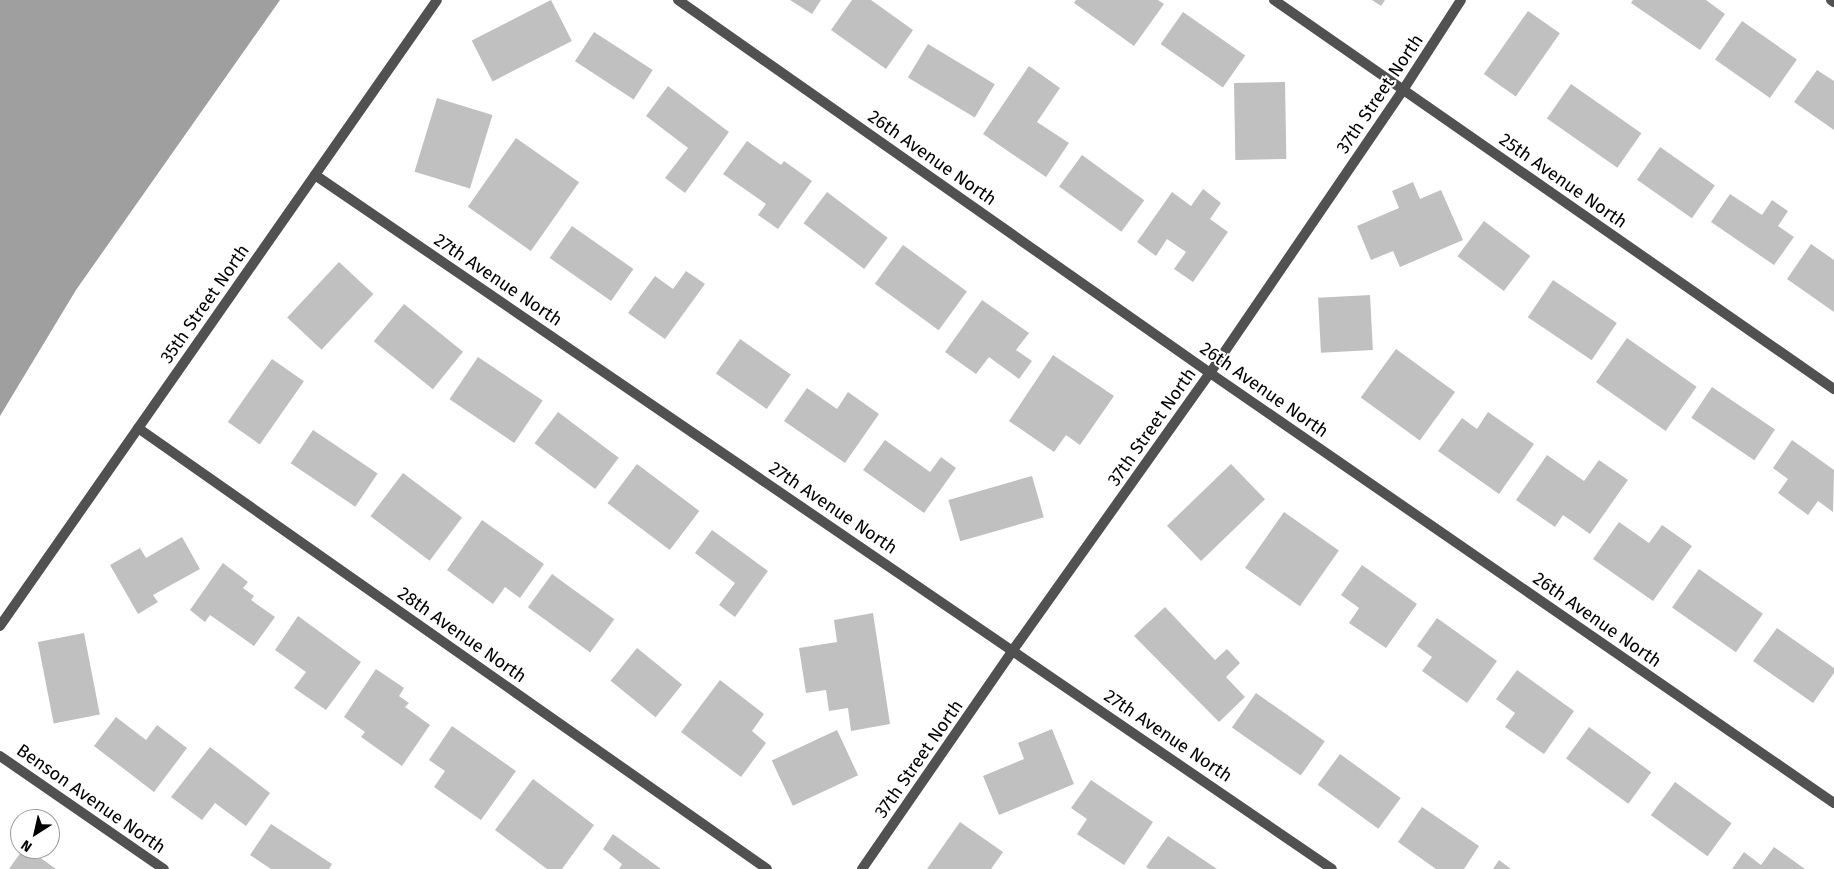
<!DOCTYPE html>
<style>
body{margin:0}
#map{position:relative;width:1834px;height:869px;overflow:hidden;background:#fff;font-family:"Fira Sans",sans-serif}
div>[style]{position:absolute}
.water>*{inset:0;background:#9f9f9f}
.building>*{inset:0;background:#c0c0c0;transform-origin:0 0}
.minor>*{height:10px;margin:-5px;padding:0 5px;transform-origin:5px;border-radius:5px;background:#515151}
span{translate:-50% -50%;white-space:nowrap;text-align:center;line-height:1.15;-webkit-text-stroke:4px #fff;paint-order:stroke}
.street-label{font-size:18px;color:#000}
.north{position:absolute;left:10px;top:809px;width:50px;height:50px;box-sizing:border-box;background:#fff;border:1px solid #999;border-radius:50%;rotate:215deg;font-size:14px;font-weight:700;line-height:20px;text-align:center;color:#000}
.north::after{content:'';display:block;margin:auto;width:18px;height:22px;background:#000;clip-path:polygon(50% 0,100% 100%,50% 72%,0 100%)}
</style>
<div id="map">
<div class="water">
<i style="clip-path:polygon(0 0,280px 0,76px 290px,0 416px)"></i>
</div>
<div class="building">
<i style="left:551px;top:0;width:46px;height:89px;rotate:63deg"></i>
<i style="clip-path:polygon(790px 0,821px 0,812px 14px)"></i>
<i style="clip-path:polygon(852px 0,871px 0,913px 30px,886px 69px,831px 30px)"></i>
<i style="clip-path:polygon(1076px 0,1158px 0,1164px 4px,1134px 46px,1074px 3px)"></i>
<i style="clip-path:polygon(1372px 0,1385px 0,1381px 6px)"></i>
<i style="clip-path:polygon(1633px 0,1706px 0,1725px 14px,1700px 50px,1631px 3px)"></i>
<i style="left:1528px;top:11px;width:39px;height:77px;rotate:35deg"></i>
<i style="left:1183px;top:12px;width:76px;height:39px;rotate:35deg"></i>
<i style="left:1742px;top:21px;width:67px;height:47px;rotate:35deg"></i>
<i style="left:594px;top:32px;width:70px;height:35px;rotate:33deg"></i>
<i style="left:928px;top:44px;width:78px;height:39px;rotate:31deg"></i>
<i style="clip-path:polygon(1029px 66px,1060px 88px,1037px 122px,1069px 143px,1046px 177px,983px 134px)"></i>
<i style="clip-path:polygon(1817px 70px,1834px 81px,1834px 130px,1794px 102px)"></i>
<i style="left:1285px;top:82px;width:77px;height:51px;rotate:89deg"></i>
<i style="left:1571px;top:84px;width:86px;height:42px;rotate:35deg"></i>
<i style="clip-path:polygon(668px 86px,729px 132px,685px 193px,665px 178px,688px 148px,646px 116px)"></i>
<i style="left:437px;top:98px;width:58px;height:77px;rotate:17deg"></i>
<i style="left:516px;top:138px;width:77px;height:84px;rotate:35deg"></i>
<i style="clip-path:polygon(747px 141px,781px 165px,784px 161px,812px 181px,778px 229px,758px 215px,766px 204px,723px 174px)"></i>
<i style="left:1660px;top:147px;width:67px;height:40px;rotate:35deg"></i>
<i style="left:1082px;top:155px;width:77px;height:39px;rotate:36deg"></i>
<i style="clip-path:polygon(1413px 182px,1420px 199px,1441px 190px,1463px 240px,1400px 267px,1393px 251px,1371px 260px,1357px 226px,1399px 208px,1392px 191px)"></i>
<i style="clip-path:polygon(1203px 189px,1221px 203px,1210px 219px,1228px 232px,1193px 282px,1174px 269px,1186px 252px,1167px 239px,1156px 256px,1137px 242px,1172px 192px,1191px 206px)"></i>
<i style="left:827px;top:192px;width:76px;height:39px;rotate:37deg"></i>
<i style="clip-path:polygon(1730px 194px,1762px 215px,1772px 200px,1788px 211px,1778px 226px,1794px 237px,1774px 265px,1711px 222px)"></i>
<i style="left:1484px;top:221px;width:58px;height:44px;rotate:37deg"></i>
<i style="left:572px;top:226px;width:75px;height:39px;rotate:35deg"></i>
<i style="clip-path:polygon(1811px 244px,1834px 260px,1834px 312px,1787px 279px)"></i>
<i style="left:903px;top:245px;width:79px;height:48px;rotate:36deg"></i>
<i style="left:339px;top:262px;width:47px;height:76px;rotate:43deg"></i>
<i style="clip-path:polygon(686px 271px,705px 284px,665px 339px,628px 313px,655px 276px,673px 289px)"></i>
<i style="left:1553px;top:280px;width:77px;height:45px;rotate:34deg"></i>
<i style="left:1370px;top:295px;width:55px;height:52px;rotate:87deg"></i>
<i style="clip-path:polygon(982px 300px,1029px 333px,1016px 350px,1032px 361px,1019px 379px,989px 357px,976px 374px,945px 352px)"></i>
<i style="left:404px;top:304px;width:76px;height:48px;rotate:39deg"></i>
<i style="left:1627px;top:338px;width:85px;height:54px;rotate:35deg"></i>
<i style="left:740px;top:339px;width:62px;height:42px;rotate:35deg"></i>
<i style="left:1396px;top:349px;width:73px;height:60px;rotate:36deg"></i>
<i style="clip-path:polygon(1053px 355px,1114px 396px,1080px 445px,1066px 435px,1054px 452px,1009px 421px)"></i>
<i style="left:478px;top:357px;width:78px;height:51px;rotate:34deg"></i>
<i style="left:272px;top:359px;width:39px;height:77px;rotate:35deg"></i>
<i style="left:1712px;top:387px;width:76px;height:37px;rotate:34deg"></i>
<i style="clip-path:polygon(807px 388px,837px 409px,848px 392px,879px 414px,845px 463px,784px 421px)"></i>
<i style="left:558px;top:412px;width:76px;height:39px;rotate:37deg"></i>
<i style="clip-path:polygon(1488px 412px,1534px 444px,1499px 494px,1438px 451px,1462px 418px,1477px 429px)"></i>
<i style="left:313px;top:430px;width:78px;height:40px;rotate:34deg"></i>
<i style="clip-path:polygon(885px 440px,930px 472px,941px 457px,956px 468px,924px 513px,863px 470px)"></i>
<i style="clip-path:polygon(1792px 440px,1834px 470px,1833px 512px,1818px 501px,1808px 515px,1778px 493px,1788px 479px,1773px 468px)"></i>
<i style="clip-path:polygon(1547px 455px,1584px 481px,1599px 460px,1628px 480px,1590px 534px,1563px 515px,1555px 527px,1516px 500px)"></i>
<i style="left:637px;top:464px;width:78px;height:49px;rotate:37deg"></i>
<i style="left:1231px;top:464px;width:49px;height:89px;rotate:46deg"></i>
<i style="left:403px;top:473px;width:74px;height:54px;rotate:37deg"></i>
<i style="left:1032px;top:476px;width:43px;height:87px;rotate:74deg"></i>
<i style="left:1284px;top:512px;width:67px;height:68px;rotate:35deg"></i>
<i style="clip-path:polygon(482px 520px,544px 564px,520px 598px,505px 587px,493px 604px,447px 570px)"></i>
<i style="clip-path:polygon(1619px 522px,1649px 543px,1662px 525px,1692px 546px,1653px 601px,1593px 559px)"></i>
<i style="clip-path:polygon(712px 530px,768px 571px,735px 617px,719px 605px,735px 583px,695px 553px)"></i>
<i style="clip-path:polygon(182px 537px,200px 569px,153px 595px,158px 602px,138px 614px,110px 565px,140px 548px,146px 558px)"></i>
<i style="clip-path:polygon(223px 563px,248px 582px,243px 588px,254px 596px,251px 600px,275px 617px,254px 646px,210px 615px,205px 622px,190px 610px)"></i>
<i style="clip-path:polygon(1362px 565px,1417px 604px,1386px 648px,1349px 623px,1359px 608px,1341px 595px)"></i>
<i style="left:1699px;top:569px;width:78px;height:47px;rotate:35deg"></i>
<i style="left:552px;top:574px;width:77px;height:41px;rotate:36deg"></i>
<i style="clip-path:polygon(1165px 607px,1215px 660px,1227px 649px,1240px 663px,1226px 677px,1245px 697px,1219px 722px,1134px 636px)"></i>
<i style="clip-path:polygon(873px 613px,890px 724px,851px 731px,848px 708px,829px 711px,826px 690px,806px 693px,799px 648px,837px 642px,834px 620px)"></i>
<i style="clip-path:polygon(298px 616px,361px 662px,326px 710px,294px 688px,306px 672px,275px 650px)"></i>
<i style="clip-path:polygon(1437px 618px,1497px 661px,1467px 703px,1422px 671px,1432px 657px,1417px 646px)"></i>
<i style="clip-path:polygon(1777px 628px,1834px 668px,1834px 673px,1813px 703px,1753px 661px)"></i>
<i style="left:84px;top:633px;width:83px;height:47px;rotate:79deg"></i>
<i style="left:637px;top:648px;width:58px;height:42px;rotate:39deg"></i>
<i style="clip-path:polygon(376px 669px,404px 688px,399px 696px,409px 703px,405px 707px,430px 725px,402px 766px,361px 737px,365px 732px,344px 717px)"></i>
<i style="clip-path:polygon(1517px 670px,1574px 711px,1544px 754px,1505px 727px,1515px 713px,1496px 699px)"></i>
<i style="clip-path:polygon(720px 680px,764px 714px,752px 731px,766px 743px,741px 777px,681px 732px)"></i>
<i style="left:1256px;top:693px;width:84px;height:42px;rotate:35deg"></i>
<i style="clip-path:polygon(116px 717px,146px 740px,157px 725px,187px 748px,154px 792px,94px 746px)"></i>
<i style="clip-path:polygon(452px 726px,516px 771px,481px 820px,434px 787px,445px 771px,429px 760px)"></i>
<i style="left:1589px;top:727px;width:77px;height:39px;rotate:36deg"></i>
<i style="clip-path:polygon(1052px 729px,1074px 784px,999px 815px,983px 776px,1024px 759px,1018px 743px)"></i>
<i style="left:837px;top:730px;width:50px;height:72px;rotate:65deg"></i>
<i style="clip-path:polygon(210px 747px,270px 793px,246px 826px,215px 803px,202px 820px,171px 797px)"></i>
<i style="left:1340px;top:754px;width:75px;height:38px;rotate:36deg"></i>
<i style="clip-path:polygon(533px 779px,594px 825px,562px 869px,547px 869px,495px 830px)"></i>
<i style="clip-path:polygon(1091px 780px,1153px 822px,1124px 865px,1077px 834px,1087px 819px,1071px 808px)"></i>
<i style="left:1675px;top:782px;width:70px;height:41px;rotate:36deg"></i>
<i style="clip-path:polygon(1422px 807px,1479px 846px,1464px 869px,1436px 869px,1398px 842px)"></i>
<i style="clip-path:polygon(960px 822px,1003px 852px,991px 869px,927px 869px)"></i>
<i style="clip-path:polygon(271px 824px,332px 864px,329px 869px,271px 869px,250px 855px)"></i>
<i style="clip-path:polygon(613px 834px,661px 869px,619px 869px,622px 864px,603px 849px)"></i>
<i style="clip-path:polygon(1168px 836px,1217px 869px,1149px 869px,1146px 867px)"></i>
<i style="clip-path:polygon(1774px 847px,1805px 869px,1732px 869px,1744px 852px,1761px 865px)"></i>
<i style="clip-path:polygon(23px 849px,28px 849px,56px 869px,9px 869px)"></i>
<i style="clip-path:polygon(1499px 860px,1511px 869px,1493px 869px)"></i>
</div>
<div class="minor">
<i style="left:678px;top:0;width:650px;rotate:35.04deg"></i>
<i style="left:1210px;top:373px;width:758px;rotate:34.57deg"></i>
<i style="left:1274px;top:0;width:682px;rotate:34.79deg"></i>
<i style="left:1831px;top:0;width:4px;rotate:34deg"></i>
<i style="left:315px;top:175px;width:1231px;rotate:34.31deg"></i>
<i style="left:138px;top:428px;width:768px;rotate:35.03deg"></i>
<i style="left:0;top:626px;width:763px;rotate:-55.08deg"></i>
<i style="left:0;top:756px;width:199px;rotate:34.6deg"></i>
<i style="left:862px;top:869px;width:266px;rotate:-55.4deg"></i>
<i style="left:1013px;top:650px;width:340px;rotate:-54.6deg"></i>
<i style="left:1210px;top:373px;width:343px;rotate:-55.7deg"></i>
<i style="left:1403px;top:90px;width:107px;rotate:-57.2deg"></i>
</div>
<div class="street-label">
<span style="left:1380px;top:94px;rotate:-56deg">37th Street North</span>
<span style="left:932px;top:158px;rotate:35deg">26th Avenue North</span>
<span style="left:1563px;top:181px;rotate:35deg">25th Avenue North</span>
<span style="left:498px;top:280px;rotate:34deg">27th Avenue North</span>
<span style="left:205px;top:304px;rotate:-55deg">35th Street North</span>
<span style="left:1264px;top:390px;rotate:35deg">26th Avenue North</span>
<span style="left:1152px;top:427px;rotate:-55deg">37th Street North</span>
<span style="left:833px;top:508px;rotate:34deg">27th Avenue North</span>
<span style="left:1597px;top:620px;rotate:35deg">26th Avenue North</span>
<span style="left:462px;top:635px;rotate:35deg">28th Avenue North</span>
<span style="left:1168px;top:736px;rotate:34deg">27th Avenue North</span>
<span style="left:919px;top:759px;rotate:-55deg">37th Street North</span>
<span style="left:91px;top:799px;rotate:35deg">Benson Avenue North</span>
</div>
<div class="north">N</div>
</div>
